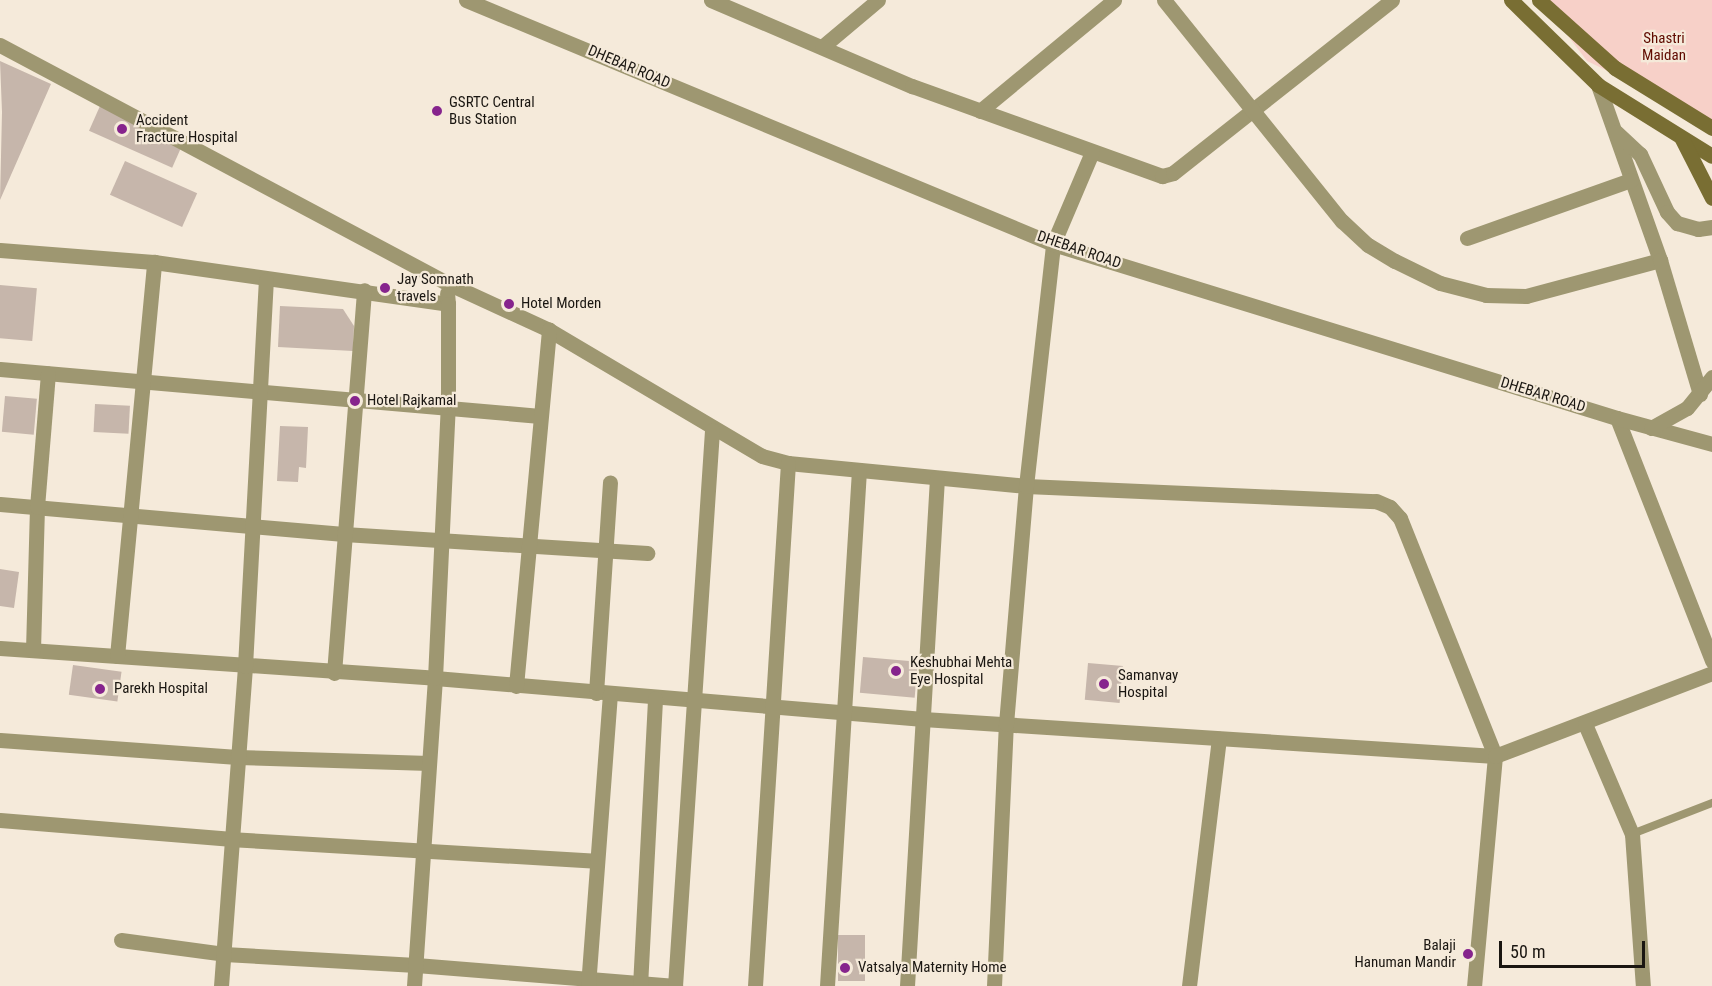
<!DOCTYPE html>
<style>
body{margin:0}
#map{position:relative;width:1712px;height:986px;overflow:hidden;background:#f5eada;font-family:"Roboto Condensed",sans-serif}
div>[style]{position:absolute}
.green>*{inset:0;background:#f7d0c8}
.building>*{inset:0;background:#c6b6ab;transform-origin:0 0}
.service>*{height:8px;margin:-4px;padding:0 4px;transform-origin:4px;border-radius:4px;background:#9e9771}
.minor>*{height:15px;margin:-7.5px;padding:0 7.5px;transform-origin:7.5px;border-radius:7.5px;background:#9e9771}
.tertiary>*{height:15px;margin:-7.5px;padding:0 7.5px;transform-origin:7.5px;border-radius:7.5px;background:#9e9771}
.secondary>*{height:15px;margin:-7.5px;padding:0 7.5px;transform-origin:7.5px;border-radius:7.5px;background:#796e33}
.dots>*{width:16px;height:16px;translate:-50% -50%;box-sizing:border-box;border:3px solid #f5eada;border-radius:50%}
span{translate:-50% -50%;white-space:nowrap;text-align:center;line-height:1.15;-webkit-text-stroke:4.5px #f5eada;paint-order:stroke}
.park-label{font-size:15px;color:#600b00}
.street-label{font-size:15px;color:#1a1611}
.poi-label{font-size:15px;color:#1a1611}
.left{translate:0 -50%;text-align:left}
.right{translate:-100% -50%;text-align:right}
.scale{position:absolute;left:1499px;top:941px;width:146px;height:27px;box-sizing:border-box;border:3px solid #1a1611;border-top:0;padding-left:8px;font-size:18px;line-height:21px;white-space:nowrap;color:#1a1611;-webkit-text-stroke:4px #f5eada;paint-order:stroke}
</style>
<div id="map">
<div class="green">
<i style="clip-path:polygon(1541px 0,1712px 0,1712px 121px,1587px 61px)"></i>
</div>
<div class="building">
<i style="clip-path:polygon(0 61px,51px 84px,0 200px,2px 112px)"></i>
<i style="left:100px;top:106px;width:91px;height:27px;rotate:24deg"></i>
<i style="left:125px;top:161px;width:79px;height:37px;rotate:24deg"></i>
<i style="left:0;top:285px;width:37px;height:53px;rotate:5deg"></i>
<i style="clip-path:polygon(280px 306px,343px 309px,354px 326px,353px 351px,278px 347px)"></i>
<i style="left:5px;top:396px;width:32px;height:36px;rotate:5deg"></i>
<i style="left:95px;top:404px;width:35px;height:28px;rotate:3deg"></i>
<i style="clip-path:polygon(280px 426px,308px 427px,306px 468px,299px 467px,298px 482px,277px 481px)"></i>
<i style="clip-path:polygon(0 569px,19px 572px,14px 608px,0 606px)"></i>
<i style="left:863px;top:657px;width:55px;height:36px;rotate:5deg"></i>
<i style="left:1088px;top:663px;width:35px;height:37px;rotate:5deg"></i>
<i style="left:73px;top:665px;width:49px;height:30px;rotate:8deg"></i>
<i style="left:838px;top:935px;width:27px;height:46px"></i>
</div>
<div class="service">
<i style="left:1632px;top:834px;width:86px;rotate:-21.2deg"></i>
</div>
<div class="minor">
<i style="left:711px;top:0;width:219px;rotate:23.2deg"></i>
<i style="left:912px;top:86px;width:266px;rotate:19.8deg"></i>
<i style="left:1162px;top:176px;width:11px;rotate:-15deg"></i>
<i style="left:1173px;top:173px;width:279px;rotate:-38.3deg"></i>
<i style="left:1164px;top:0;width:284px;rotate:51.2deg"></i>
<i style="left:1342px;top:221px;width:35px;rotate:43deg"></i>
<i style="left:1368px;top:245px;width:31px;rotate:31deg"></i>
<i style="left:1395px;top:261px;width:50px;rotate:26.1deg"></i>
<i style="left:1440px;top:283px;width:48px;rotate:14.6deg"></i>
<i style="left:1486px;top:295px;width:40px;rotate:1.4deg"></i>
<i style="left:1526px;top:296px;width:139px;rotate:-15deg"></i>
<i style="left:0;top:45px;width:506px;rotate:28.03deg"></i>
<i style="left:447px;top:283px;width:112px;rotate:24.7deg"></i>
<i style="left:549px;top:330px;width:247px;rotate:30.6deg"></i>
<i style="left:762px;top:456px;width:27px;rotate:15deg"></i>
<i style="left:788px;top:463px;width:239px;rotate:5.5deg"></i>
<i style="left:1026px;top:486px;width:350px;rotate:2.5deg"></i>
<i style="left:1376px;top:501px;width:15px;rotate:23deg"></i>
<i style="left:1390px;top:507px;width:15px;rotate:48deg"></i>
<i style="left:1400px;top:518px;width:256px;rotate:68.2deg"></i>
<i style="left:1495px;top:756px;width:231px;rotate:95.2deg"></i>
<i style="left:822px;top:47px;width:73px;rotate:-40deg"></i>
<i style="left:1598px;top:85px;width:186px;rotate:70.5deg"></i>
<i style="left:1660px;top:260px;width:140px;rotate:73.4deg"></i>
<i style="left:980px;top:111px;width:174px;rotate:-39.6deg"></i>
<i style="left:1616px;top:132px;width:33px;rotate:43deg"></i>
<i style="left:1640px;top:154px;width:64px;rotate:65deg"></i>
<i style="left:1667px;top:212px;width:15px;rotate:48deg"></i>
<i style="left:1677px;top:223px;width:22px;rotate:16deg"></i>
<i style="left:1698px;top:229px;width:14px;rotate:-8deg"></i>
<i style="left:1467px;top:238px;width:174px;rotate:-19.5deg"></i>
<i style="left:0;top:250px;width:154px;rotate:4.5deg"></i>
<i style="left:154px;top:262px;width:297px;rotate:8.1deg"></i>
<i style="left:448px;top:304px;width:11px;rotate:-95deg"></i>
<i style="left:0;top:369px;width:542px;rotate:4.97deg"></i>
<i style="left:1617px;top:418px;width:261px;rotate:68.6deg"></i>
<i style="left:0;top:504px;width:345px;rotate:5deg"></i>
<i style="left:344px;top:534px;width:304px;rotate:3.6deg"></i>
<i style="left:0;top:648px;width:436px;rotate:3.9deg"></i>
<i style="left:435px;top:678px;width:490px;rotate:4.8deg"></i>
<i style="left:923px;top:719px;width:573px;rotate:3.7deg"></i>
<i style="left:1495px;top:756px;width:232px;rotate:-20.9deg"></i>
<i style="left:33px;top:650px;width:143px;rotate:-88.4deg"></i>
<i style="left:37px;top:507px;width:134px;rotate:-85.3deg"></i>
<i style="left:117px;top:656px;width:396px;rotate:-84.6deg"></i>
<i style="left:334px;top:673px;width:384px;rotate:-85.5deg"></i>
<i style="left:516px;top:686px;width:358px;rotate:-84.7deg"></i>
<i style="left:596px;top:693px;width:211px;rotate:-86.2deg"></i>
<i style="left:1585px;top:724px;width:120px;rotate:66.9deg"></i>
<i style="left:1632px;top:834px;width:152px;rotate:85.9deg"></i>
<i style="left:0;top:740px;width:238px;rotate:4.1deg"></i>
<i style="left:237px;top:757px;width:192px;rotate:1.8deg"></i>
<i style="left:0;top:820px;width:230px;rotate:4.7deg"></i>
<i style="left:229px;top:839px;width:367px;rotate:3.4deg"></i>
<i style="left:121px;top:940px;width:104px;rotate:7.7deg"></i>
<i style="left:224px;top:954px;width:192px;rotate:3.3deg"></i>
<i style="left:416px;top:965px;width:260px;rotate:4.6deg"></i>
<i style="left:675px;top:986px;width:557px;rotate:-86.19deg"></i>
<i style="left:221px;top:986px;width:321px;rotate:-85.7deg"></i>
<i style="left:245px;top:666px;width:386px;rotate:-86.9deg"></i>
<i style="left:414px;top:986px;width:309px;rotate:-86.1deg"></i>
<i style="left:435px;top:678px;width:271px;rotate:-87.3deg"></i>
<i style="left:448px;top:407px;width:103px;rotate:-90deg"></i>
<i style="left:588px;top:986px;width:292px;rotate:-85.7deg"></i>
<i style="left:640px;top:986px;width:288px;rotate:-87deg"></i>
<i style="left:755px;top:986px;width:524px;rotate:-86.39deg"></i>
<i style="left:827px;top:986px;width:517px;rotate:-86.45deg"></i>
<i style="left:907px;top:986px;width:509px;rotate:-86.62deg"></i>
<i style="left:994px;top:986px;width:262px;rotate:-87.4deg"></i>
<i style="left:1006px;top:724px;width:239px;rotate:-85.2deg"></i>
<i style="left:1026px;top:486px;width:244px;rotate:-83.6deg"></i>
<i style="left:1053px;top:244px;width:100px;rotate:-67deg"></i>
<i style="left:1189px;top:986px;width:249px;rotate:-83.1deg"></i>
</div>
<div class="tertiary">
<i style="left:466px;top:0;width:636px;rotate:22.57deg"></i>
<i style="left:1053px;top:244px;width:590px;rotate:17.15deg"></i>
<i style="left:1617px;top:418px;width:98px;rotate:15.3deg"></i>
<i style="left:1651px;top:428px;width:41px;rotate:-29.1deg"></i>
<i style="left:1687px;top:408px;width:40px;rotate:-51deg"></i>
</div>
<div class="secondary">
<i style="left:1511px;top:0;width:122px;rotate:44.3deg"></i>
<i style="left:1598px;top:85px;width:134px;rotate:31.9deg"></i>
<i style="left:1539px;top:0;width:102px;rotate:41.8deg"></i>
<i style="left:1615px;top:68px;width:114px;rotate:31.7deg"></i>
<i style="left:1682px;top:139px;width:66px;rotate:63deg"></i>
</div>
<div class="dots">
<i style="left:437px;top:111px;background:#86248d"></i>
<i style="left:122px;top:129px;background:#86248d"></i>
<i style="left:385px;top:288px;background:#86248d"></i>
<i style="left:509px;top:304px;background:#86248d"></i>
<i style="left:355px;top:401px;background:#86248d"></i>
<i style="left:896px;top:671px;background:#86248d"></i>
<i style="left:1104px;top:684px;background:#86248d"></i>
<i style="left:100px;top:689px;background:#86248d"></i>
<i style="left:1468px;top:954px;background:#86248d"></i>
<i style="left:845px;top:968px;background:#86248d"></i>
</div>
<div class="park-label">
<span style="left:1664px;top:47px">Shastri<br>Maidan</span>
</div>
<div class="street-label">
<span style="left:629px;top:67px;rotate:23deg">DHEBAR ROAD</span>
<span style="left:1079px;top:250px;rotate:19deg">DHEBAR ROAD</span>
<span style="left:1543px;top:395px;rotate:17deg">DHEBAR ROAD</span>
</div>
<div class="poi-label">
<span class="left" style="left:449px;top:111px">GSRTC Central<br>Bus Station</span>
<span class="left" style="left:136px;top:129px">Accident<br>Fracture Hospital</span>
<span class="left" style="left:397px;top:288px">Jay Somnath<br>travels</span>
<span class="left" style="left:521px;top:304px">Hotel Morden</span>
<span class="left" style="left:367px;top:401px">Hotel Rajkamal</span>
<span class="left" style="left:910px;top:671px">Keshubhai Mehta<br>Eye Hospital</span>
<span class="left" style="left:1118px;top:684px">Samanvay<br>Hospital</span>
<span class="left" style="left:114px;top:689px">Parekh Hospital</span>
<span class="right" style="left:1456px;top:954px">Balaji<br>Hanuman Mandir</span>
<span class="left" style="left:858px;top:968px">Vatsalya Maternity Home</span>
</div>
<div class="scale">50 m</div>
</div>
